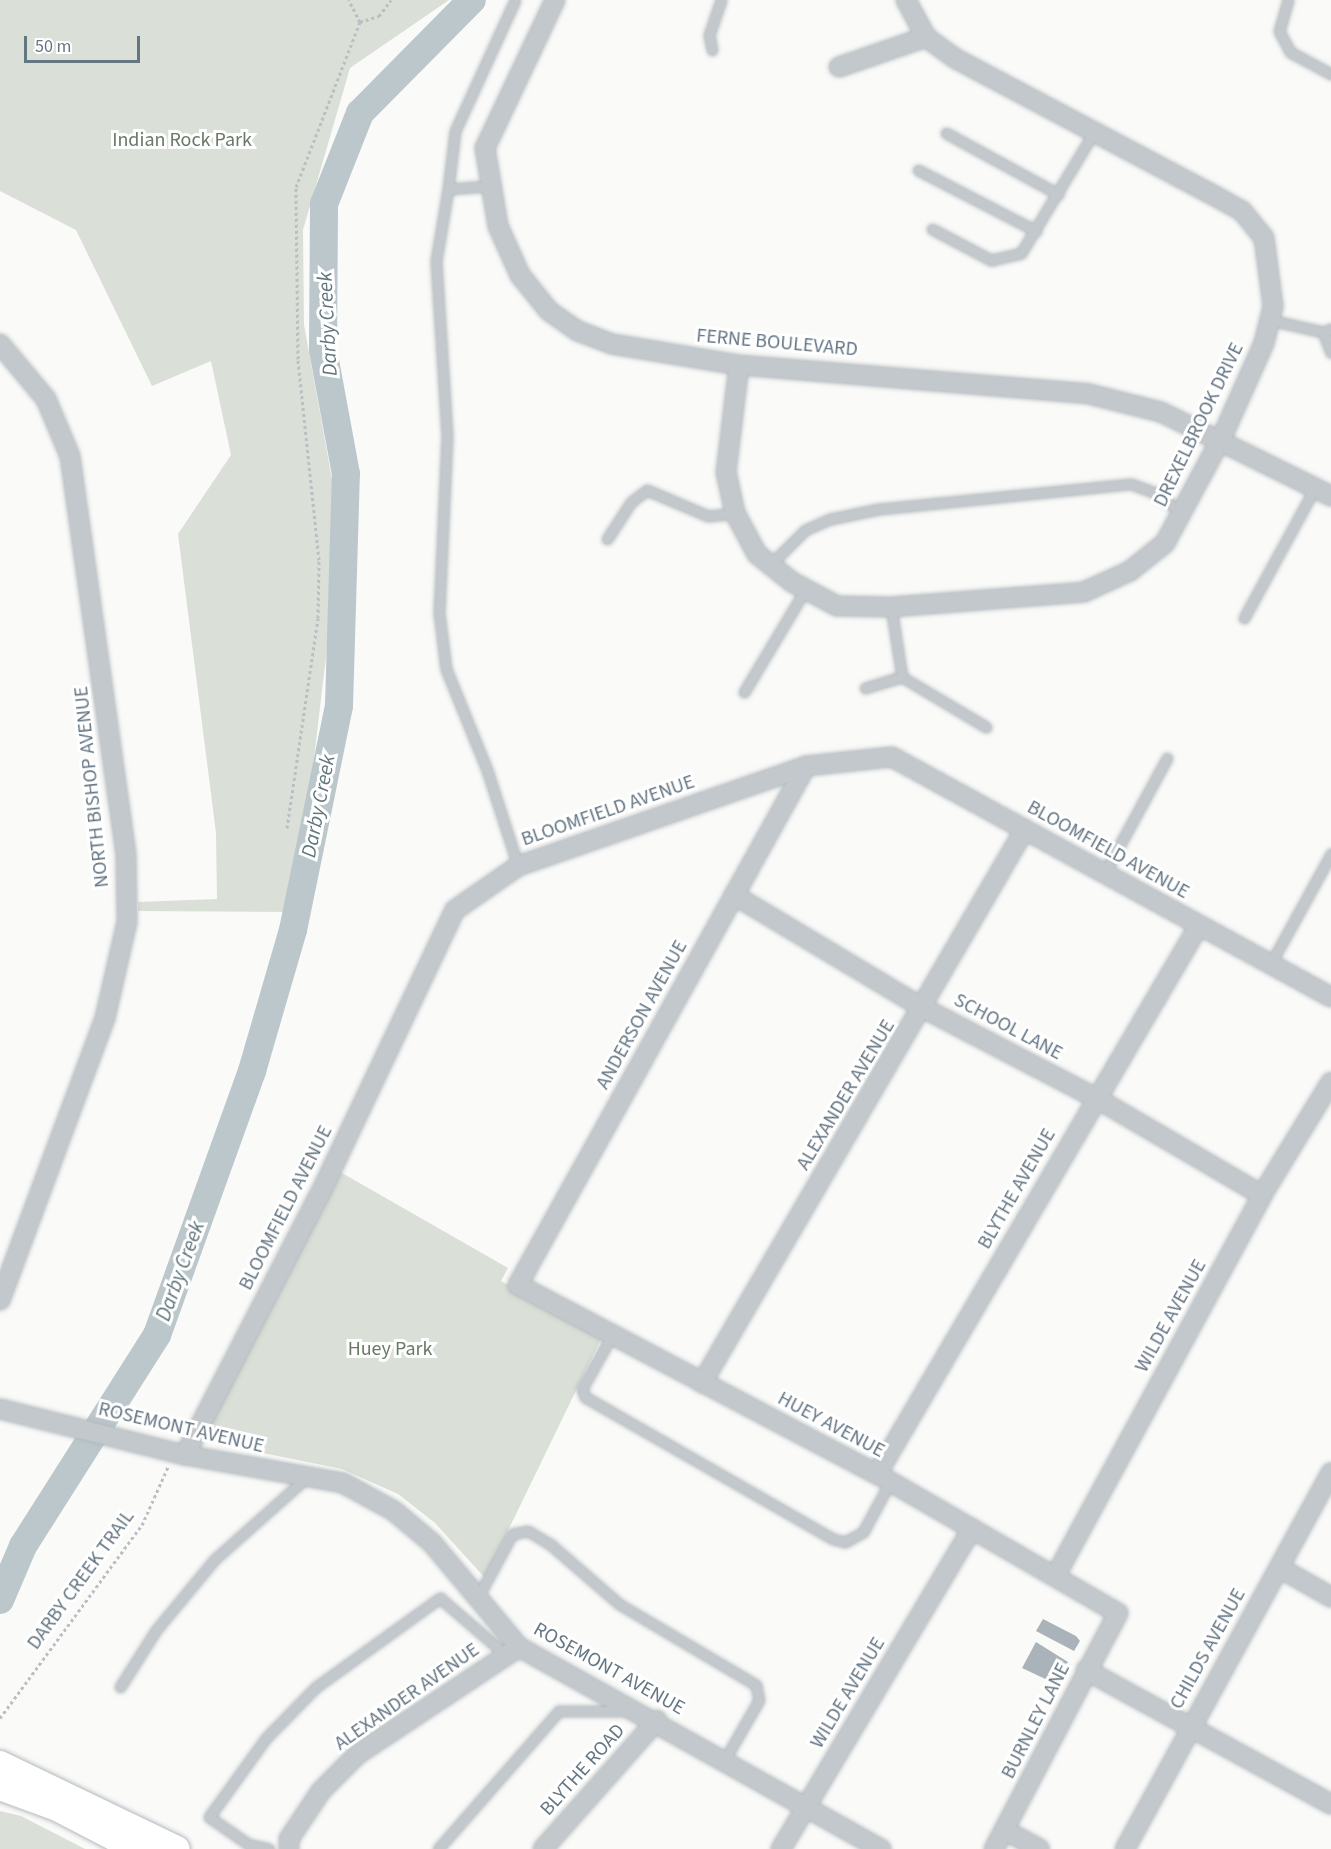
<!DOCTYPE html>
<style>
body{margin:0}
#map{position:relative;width:1331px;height:1849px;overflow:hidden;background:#fafaf8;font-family:"Source Sans 3",sans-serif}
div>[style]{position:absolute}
.green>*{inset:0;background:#dadfd7}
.river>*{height:28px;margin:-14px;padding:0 14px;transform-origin:14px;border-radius:14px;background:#bbc7cb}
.building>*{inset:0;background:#aab3b9}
.path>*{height:3px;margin-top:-1.5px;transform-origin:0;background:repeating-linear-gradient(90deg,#bbbfc2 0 3px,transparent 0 6px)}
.roads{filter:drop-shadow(0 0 2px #b3babf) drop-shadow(0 0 2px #b3babf)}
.lane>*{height:9px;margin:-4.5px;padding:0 4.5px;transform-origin:4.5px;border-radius:4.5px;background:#c3c8cc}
.street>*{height:18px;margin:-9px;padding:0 9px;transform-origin:9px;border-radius:9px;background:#c3c8cc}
.secondary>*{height:26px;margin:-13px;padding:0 13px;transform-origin:13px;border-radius:13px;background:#fff}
span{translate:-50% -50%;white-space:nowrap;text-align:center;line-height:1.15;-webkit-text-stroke:6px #fff;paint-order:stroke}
.park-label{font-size:20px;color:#687a64}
.street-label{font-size:20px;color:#657683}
.water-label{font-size:21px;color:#60757c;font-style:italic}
.scale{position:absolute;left:24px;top:36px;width:116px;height:27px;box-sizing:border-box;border:3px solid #657683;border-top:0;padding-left:8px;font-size:18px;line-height:21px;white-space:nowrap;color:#657683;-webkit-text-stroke:4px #fff;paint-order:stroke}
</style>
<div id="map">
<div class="green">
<i style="clip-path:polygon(0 0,449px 0,350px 68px,303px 230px,304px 325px,341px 529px,296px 912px,138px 911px,138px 902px,217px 899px,216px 833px,178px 534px,231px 455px,211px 361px,152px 386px,76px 230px,0 191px)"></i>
<i style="clip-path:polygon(335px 1169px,508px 1268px,501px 1281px,602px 1337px,485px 1578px,435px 1523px,398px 1494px,342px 1469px,223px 1445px,213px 1435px,208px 1417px)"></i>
<i style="clip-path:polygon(0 1811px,21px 1816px,85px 1849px,0 1849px)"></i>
</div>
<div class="river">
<i style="left:0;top:1600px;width:59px;rotate:-66.9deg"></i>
<i style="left:23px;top:1546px;width:250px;rotate:-57.6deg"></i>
<i style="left:157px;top:1335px;width:281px;rotate:-70.2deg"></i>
<i style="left:252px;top:1071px;width:147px;rotate:-73.8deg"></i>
<i style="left:293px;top:930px;width:229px;rotate:-78.4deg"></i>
<i style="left:339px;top:706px;width:232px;rotate:-88.3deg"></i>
<i style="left:346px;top:474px;width:126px;rotate:-100.5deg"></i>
<i style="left:323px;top:350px;width:146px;rotate:-89.6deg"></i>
<i style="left:324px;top:204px;width:98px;rotate:-68.4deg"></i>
<i style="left:360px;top:113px;width:159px;rotate:-45.3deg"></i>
</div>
<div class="building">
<i style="clip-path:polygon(1043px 1619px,1076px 1636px,1080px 1641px,1074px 1651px,1036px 1631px)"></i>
<i style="clip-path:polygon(1036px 1642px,1068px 1662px,1063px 1672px,1057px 1670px,1062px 1674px,1056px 1684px,1022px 1668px)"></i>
</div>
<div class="path">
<i style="left:360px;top:22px;width:20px;rotate:-18deg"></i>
<i style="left:379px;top:16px;width:20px;rotate:-53deg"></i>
<i style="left:287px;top:828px;width:212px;rotate:-81.6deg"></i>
<i style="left:318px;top:618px;width:58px;rotate:-89deg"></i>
<i style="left:319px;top:560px;width:202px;rotate:-96deg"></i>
<i style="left:298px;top:359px;width:172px;rotate:-90.7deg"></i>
<i style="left:296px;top:187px;width:177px;rotate:-68.8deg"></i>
<i style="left:360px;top:22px;width:25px;rotate:-117deg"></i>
<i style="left:0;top:1718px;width:240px;rotate:-53.7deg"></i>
<i style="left:142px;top:1525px;width:64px;rotate:-65.9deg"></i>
</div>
<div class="roads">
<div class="lane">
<i style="left:1288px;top:0;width:32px;rotate:106deg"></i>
<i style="left:1279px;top:31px;width:24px;rotate:62deg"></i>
<i style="left:1290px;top:52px;width:47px;rotate:28.2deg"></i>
<i style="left:712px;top:50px;width:15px;rotate:-101deg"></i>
<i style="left:709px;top:35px;width:37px;rotate:-71deg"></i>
<i style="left:946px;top:133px;width:128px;rotate:28.6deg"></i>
<i style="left:918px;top:170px;width:133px;rotate:27.3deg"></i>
<i style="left:488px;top:186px;width:40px;rotate:175.7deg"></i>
<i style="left:448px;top:189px;width:58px;rotate:-83.1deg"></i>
<i style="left:455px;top:131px;width:144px;rotate:-65.4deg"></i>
<i style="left:448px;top:189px;width:73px;rotate:99.5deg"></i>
<i style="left:436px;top:261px;width:175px;rotate:86.4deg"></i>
<i style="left:447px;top:436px;width:177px;rotate:92.6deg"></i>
<i style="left:439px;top:613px;width:56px;rotate:82.9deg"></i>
<i style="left:446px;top:669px;width:109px;rotate:67.9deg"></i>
<i style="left:487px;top:770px;width:101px;rotate:72.1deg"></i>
<i style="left:932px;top:229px;width:67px;rotate:27.7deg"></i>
<i style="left:991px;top:260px;width:31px;rotate:-13deg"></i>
<i style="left:1021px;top:253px;width:141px;rotate:-58.9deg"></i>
<i style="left:1270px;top:320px;width:54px;rotate:12.8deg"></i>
<i style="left:1323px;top:332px;width:9px;rotate:-21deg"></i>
<i style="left:1323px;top:332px;width:22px;rotate:69deg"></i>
<i style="left:607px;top:539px;width:44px;rotate:-57deg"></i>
<i style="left:631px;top:502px;width:20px;rotate:-37deg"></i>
<i style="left:647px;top:490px;width:66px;rotate:23.1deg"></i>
<i style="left:708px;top:516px;width:27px;rotate:-6deg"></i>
<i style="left:770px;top:565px;width:49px;rotate:-45deg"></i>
<i style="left:805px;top:530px;width:27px;rotate:-24deg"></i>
<i style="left:830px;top:519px;width:50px;rotate:-11.5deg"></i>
<i style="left:879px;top:509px;width:253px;rotate:-5.7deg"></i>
<i style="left:1131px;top:484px;width:27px;rotate:20deg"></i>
<i style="left:1156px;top:493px;width:34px;rotate:38deg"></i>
<i style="left:891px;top:607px;width:71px;rotate:81.1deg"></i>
<i style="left:902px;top:677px;width:98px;rotate:30.8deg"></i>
<i style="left:1244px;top:618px;width:148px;rotate:-61.4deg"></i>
<i style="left:865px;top:688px;width:39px;rotate:-17deg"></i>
<i style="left:744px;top:692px;width:119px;rotate:-59.1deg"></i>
<i style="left:1104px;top:874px;width:132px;rotate:-61.5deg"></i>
<i style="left:1270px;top:965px;width:127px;rotate:-61.2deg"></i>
<i style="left:612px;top:1335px;width:62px;rotate:119.1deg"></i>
<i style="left:582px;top:1389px;width:9px;rotate:69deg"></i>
<i style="left:585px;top:1397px;width:286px;rotate:29.8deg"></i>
<i style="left:833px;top:1539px;width:12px;rotate:14deg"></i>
<i style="left:845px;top:1542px;width:21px;rotate:-29deg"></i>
<i style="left:863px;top:1532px;width:57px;rotate:-61.6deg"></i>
<i style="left:479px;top:1595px;width:69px;rotate:-61.6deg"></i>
<i style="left:512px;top:1534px;width:16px;rotate:-11deg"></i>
<i style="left:528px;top:1531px;width:26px;rotate:31deg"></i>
<i style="left:550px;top:1544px;width:91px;rotate:41deg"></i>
<i style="left:619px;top:1604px;width:159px;rotate:30.6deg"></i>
<i style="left:756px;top:1685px;width:15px;rotate:79deg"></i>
<i style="left:759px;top:1700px;width:68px;rotate:120deg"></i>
<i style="left:120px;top:1687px;width:67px;rotate:-57.7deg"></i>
<i style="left:156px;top:1630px;width:92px;rotate:-50.3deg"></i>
<i style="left:215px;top:1559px;width:122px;rotate:-41.7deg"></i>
<i style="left:269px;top:1849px;width:22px;rotate:-167deg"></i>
<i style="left:248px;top:1844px;width:47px;rotate:-145.3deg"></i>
<i style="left:209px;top:1817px;width:97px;rotate:-54.2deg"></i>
<i style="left:266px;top:1738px;width:71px;rotate:-45.6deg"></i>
<i style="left:316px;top:1687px;width:153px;rotate:-35.7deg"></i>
<i style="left:440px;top:1598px;width:87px;rotate:40.8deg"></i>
<i style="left:438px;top:1849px;width:184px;rotate:-48.8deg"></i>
<i style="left:559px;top:1711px;width:66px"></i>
</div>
<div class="street">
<i style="left:555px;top:0;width:164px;rotate:115.3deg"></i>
<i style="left:485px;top:148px;width:79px;rotate:80.5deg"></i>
<i style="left:498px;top:226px;width:54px;rotate:65.8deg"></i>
<i style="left:520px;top:275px;width:46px;rotate:51.1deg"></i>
<i style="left:549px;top:311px;width:35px;rotate:35deg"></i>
<i style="left:578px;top:331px;width:36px;rotate:21deg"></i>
<i style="left:612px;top:344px;width:129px;rotate:9.4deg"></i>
<i style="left:739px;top:365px;width:351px;rotate:4.7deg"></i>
<i style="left:1089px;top:394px;width:74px;rotate:14deg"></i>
<i style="left:1161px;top:412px;width:190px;rotate:26.3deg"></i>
<i style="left:839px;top:67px;width:92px;rotate:-19deg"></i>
<i style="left:0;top:344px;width:72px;rotate:50.1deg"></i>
<i style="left:46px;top:399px;width:62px;rotate:67.2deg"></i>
<i style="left:70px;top:456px;width:403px;rotate:82deg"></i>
<i style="left:126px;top:855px;width:67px;rotate:89.1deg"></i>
<i style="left:127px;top:922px;width:98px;rotate:102.9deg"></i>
<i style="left:105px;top:1018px;width:301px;rotate:110.4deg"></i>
<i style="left:739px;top:365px;width:108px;rotate:96.9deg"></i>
<i style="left:726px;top:472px;width:42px;rotate:77.6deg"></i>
<i style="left:735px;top:513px;width:47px;rotate:61.8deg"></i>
<i style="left:757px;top:554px;width:45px;rotate:38.7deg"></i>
<i style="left:792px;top:582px;width:51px;rotate:28.1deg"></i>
<i style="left:837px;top:606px;width:54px;rotate:1.1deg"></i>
<i style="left:891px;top:607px;width:194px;rotate:-4.4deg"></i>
<i style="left:1084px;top:592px;width:51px;rotate:-24.5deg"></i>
<i style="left:1130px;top:571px;width:45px;rotate:-38.7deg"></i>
<i style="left:1165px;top:543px;width:120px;rotate:-61.7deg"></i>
<i style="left:1222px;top:437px;width:103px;rotate:-65.9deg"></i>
<i style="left:1264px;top:343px;width:38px;rotate:-76deg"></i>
<i style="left:1273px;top:306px;width:69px;rotate:-97.5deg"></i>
<i style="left:1264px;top:238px;width:35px;rotate:-129deg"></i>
<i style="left:1242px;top:211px;width:31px;rotate:-151deg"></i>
<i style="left:1215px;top:196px;width:293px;rotate:-152.1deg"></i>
<i style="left:956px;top:59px;width:37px;rotate:-144deg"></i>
<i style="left:926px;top:37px;width:42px;rotate:-118.4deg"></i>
<i style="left:806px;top:766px;width:594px;rotate:119.03deg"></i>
<i style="left:518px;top:1285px;width:406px;rotate:27.8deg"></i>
<i style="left:877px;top:1474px;width:278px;rotate:30deg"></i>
<i style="left:1118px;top:1613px;width:267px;rotate:117.7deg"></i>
<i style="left:734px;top:895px;width:220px;rotate:30.9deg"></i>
<i style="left:923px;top:1008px;width:195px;rotate:27.5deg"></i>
<i style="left:1096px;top:1098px;width:192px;rotate:30.3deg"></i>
<i style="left:702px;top:1383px;width:641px;rotate:-59.76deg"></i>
<i style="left:0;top:1409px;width:191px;rotate:14deg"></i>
<i style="left:185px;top:1455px;width:160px;rotate:10deg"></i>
<i style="left:343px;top:1483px;width:58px;rotate:28.8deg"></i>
<i style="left:394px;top:1511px;width:50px;rotate:40.1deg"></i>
<i style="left:432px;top:1543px;width:136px;rotate:50.1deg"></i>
<i style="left:519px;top:1647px;width:415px;rotate:29.2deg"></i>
<i style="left:185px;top:1455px;width:294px;rotate:-62.7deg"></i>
<i style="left:320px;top:1194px;width:314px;rotate:-64.6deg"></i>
<i style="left:455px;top:910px;width:77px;rotate:-34.9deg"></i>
<i style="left:518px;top:866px;width:305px;rotate:-19.1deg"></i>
<i style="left:806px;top:766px;width:86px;rotate:-6deg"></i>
<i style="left:892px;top:757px;width:500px;rotate:28.67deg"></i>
<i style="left:877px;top:1474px;width:634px;rotate:-59.59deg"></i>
<i style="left:1280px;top:1568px;width:59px;rotate:29.6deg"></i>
<i style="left:1056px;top:1575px;width:432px;rotate:-61.5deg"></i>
<i style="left:1262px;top:1195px;width:132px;rotate:-58.6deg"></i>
<i style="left:1086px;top:1670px;width:279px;rotate:28.7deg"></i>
<i style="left:1006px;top:1831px;width:38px;rotate:28deg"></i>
<i style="left:289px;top:1849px;width:10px;rotate:-90deg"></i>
<i style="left:289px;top:1839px;width:58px;rotate:-56.3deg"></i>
<i style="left:321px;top:1791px;width:52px;rotate:-45deg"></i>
<i style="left:358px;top:1754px;width:193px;rotate:-33.6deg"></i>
<i style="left:543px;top:1849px;width:172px;rotate:-48.5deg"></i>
<i style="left:781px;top:1849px;width:373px;rotate:-59.2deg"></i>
<i style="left:1125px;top:1849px;width:429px;rotate:-61.3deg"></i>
</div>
<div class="secondary">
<i style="left:0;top:1764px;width:196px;rotate:25.7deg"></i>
<i style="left:0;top:1787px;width:61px;rotate:20.2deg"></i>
<i style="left:57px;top:1808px;width:89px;rotate:27.4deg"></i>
</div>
</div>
<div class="park-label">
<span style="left:182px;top:140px">Indian Rock Park</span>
<span style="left:390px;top:1349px">Huey Park</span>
</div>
<div class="street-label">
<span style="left:777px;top:343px;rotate:5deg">FERNE BOULEVARD</span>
<span style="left:1199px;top:425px;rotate:-64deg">DREXELBROOK DRIVE</span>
<span style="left:92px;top:787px;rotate:-96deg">NORTH BISHOP AVENUE</span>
<span style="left:608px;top:811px;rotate:-19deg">BLOOMFIELD AVENUE</span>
<span style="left:1108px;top:850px;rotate:29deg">BLOOMFIELD AVENUE</span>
<span style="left:642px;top:1015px;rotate:-61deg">ANDERSON AVENUE</span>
<span style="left:1008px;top:1027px;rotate:28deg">SCHOOL LANE</span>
<span style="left:846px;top:1095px;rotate:-59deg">ALEXANDER AVENUE</span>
<span style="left:1017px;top:1189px;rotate:-60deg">BLYTHE AVENUE</span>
<span style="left:286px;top:1208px;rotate:-63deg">BLOOMFIELD AVENUE</span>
<span style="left:1171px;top:1316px;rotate:-61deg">WILDE AVENUE</span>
<span style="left:831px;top:1425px;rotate:28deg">HUEY AVENUE</span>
<span style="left:181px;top:1428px;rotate:13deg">ROSEMONT AVENUE</span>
<span style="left:81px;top:1580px;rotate:-54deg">DARBY CREEK TRAIL</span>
<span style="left:1208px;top:1649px;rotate:-61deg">CHILDS AVENUE</span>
<span style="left:609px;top:1669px;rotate:29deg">ROSEMONT AVENUE</span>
<span style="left:848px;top:1693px;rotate:-59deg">WILDE AVENUE</span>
<span style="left:407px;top:1697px;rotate:-35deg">ALEXANDER AVENUE</span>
<span style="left:1036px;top:1721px;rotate:-63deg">BURNLEY LANE</span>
<span style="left:583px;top:1770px;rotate:-48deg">BLYTHE ROAD</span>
</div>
<div class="water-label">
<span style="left:327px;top:324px;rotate:-93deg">Darby Creek</span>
<span style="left:318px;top:806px;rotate:-79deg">Darby Creek</span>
<span style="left:180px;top:1271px;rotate:-70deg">Darby Creek</span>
</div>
<div class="scale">50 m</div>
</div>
